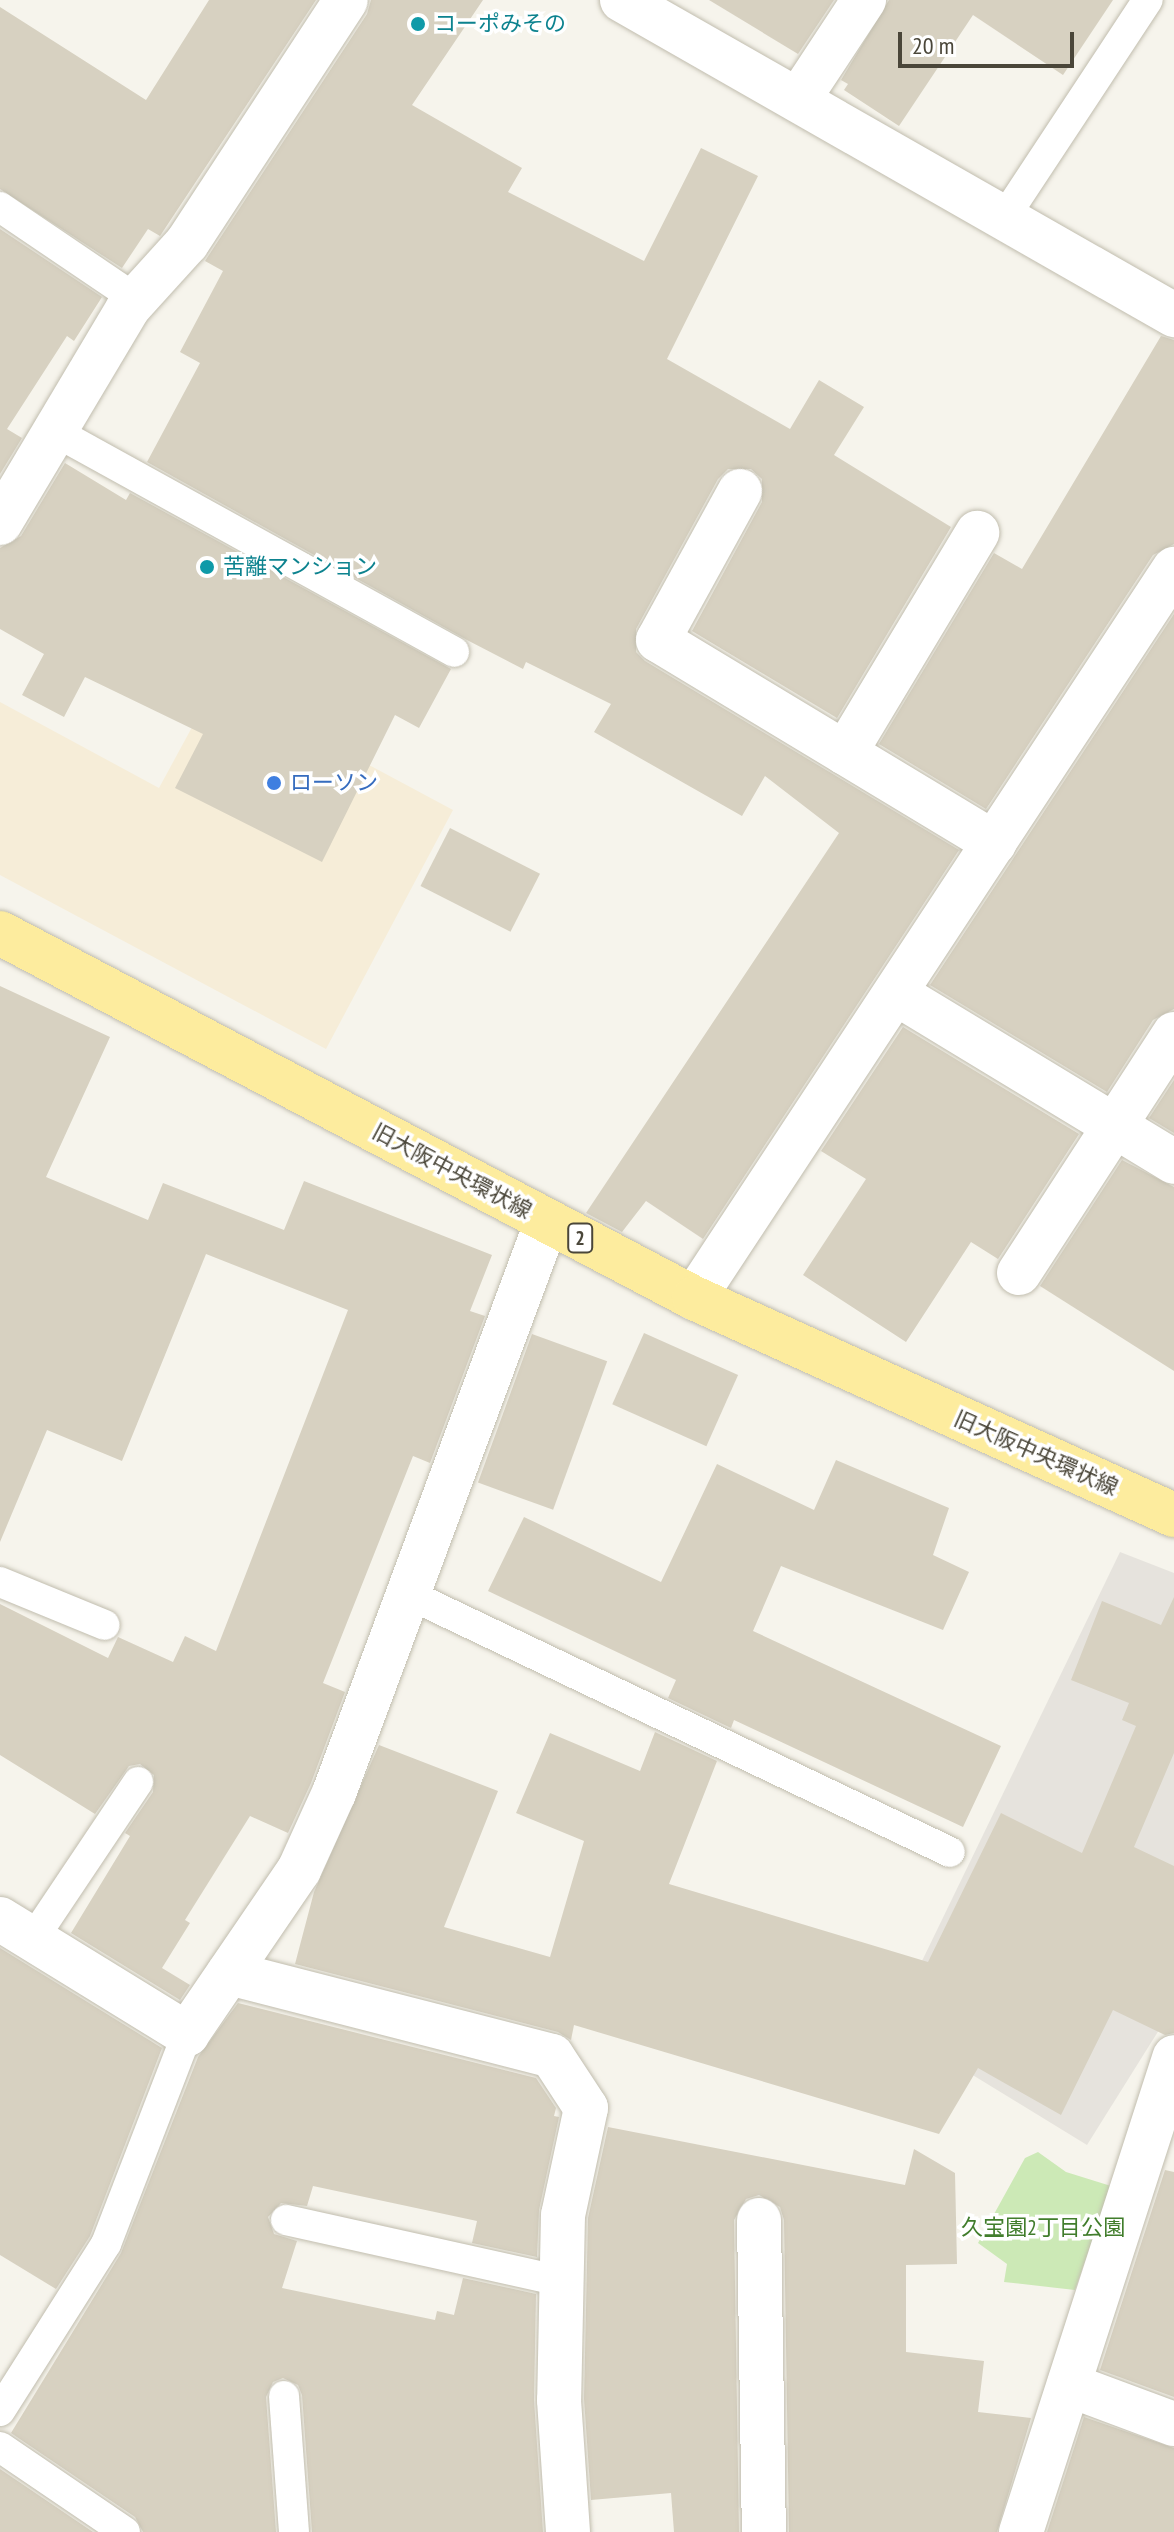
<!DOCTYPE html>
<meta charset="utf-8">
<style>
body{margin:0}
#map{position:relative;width:1174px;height:2532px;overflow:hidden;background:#f6f4ec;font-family:"PT Sans Narrow","Noto Sans JP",sans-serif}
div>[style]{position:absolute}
.commercial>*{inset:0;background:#f6edd8}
.industrial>*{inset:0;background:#e6e3dd}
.green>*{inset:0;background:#cce9b6}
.building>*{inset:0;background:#d7d1c1;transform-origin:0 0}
.roads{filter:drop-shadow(0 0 2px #c1bdae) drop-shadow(0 0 2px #c1bdae)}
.lane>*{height:30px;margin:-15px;padding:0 15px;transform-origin:15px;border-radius:15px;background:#fff}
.street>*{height:44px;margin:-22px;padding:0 22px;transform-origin:22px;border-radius:22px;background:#fff}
.primary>*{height:44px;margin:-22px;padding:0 22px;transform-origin:22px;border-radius:22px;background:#fdec9e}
.dots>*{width:22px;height:22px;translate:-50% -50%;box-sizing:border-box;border:4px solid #fff;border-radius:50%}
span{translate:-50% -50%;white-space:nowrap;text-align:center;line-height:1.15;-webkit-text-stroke:7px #fff;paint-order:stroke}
.shield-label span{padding:2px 6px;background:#fff;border:2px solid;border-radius:6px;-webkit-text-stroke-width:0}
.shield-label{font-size:20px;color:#4a4639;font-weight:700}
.culture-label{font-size:22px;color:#0d838f}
.left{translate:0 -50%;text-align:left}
.shop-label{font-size:22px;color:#366cbe}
.street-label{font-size:22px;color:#4a4639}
.park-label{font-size:22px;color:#417d2c}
.scale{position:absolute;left:898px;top:32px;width:176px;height:36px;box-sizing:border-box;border:4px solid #4a4639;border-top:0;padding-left:10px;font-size:24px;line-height:28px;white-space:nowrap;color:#4a4639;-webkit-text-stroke:6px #fff;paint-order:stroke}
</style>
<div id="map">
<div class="commercial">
<i style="clip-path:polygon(216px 683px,453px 810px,326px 1049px,0 875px,0 702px,159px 788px)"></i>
</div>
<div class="industrial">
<i style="clip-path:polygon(1120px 1552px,1174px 1573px,1174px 2006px,1087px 2145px,891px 2025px)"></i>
</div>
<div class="green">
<i style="clip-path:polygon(1038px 2152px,1066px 2172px,1111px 2186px,1075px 2290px,1004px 2282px,1007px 2264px,978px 2243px,1025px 2158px)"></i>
</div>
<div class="building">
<i style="clip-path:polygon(209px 0,316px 0,160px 236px,148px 229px,122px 268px,0 189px,0 7px,146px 100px)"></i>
<i style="clip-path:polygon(371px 0,483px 0,412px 105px,522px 168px,508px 192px,644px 261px,701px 148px,758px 176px,667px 359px,790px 429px,819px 380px,864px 407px,834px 455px,951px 527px,837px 718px,692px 631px,762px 502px,762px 479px,751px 469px,728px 469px,718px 479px,636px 629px,636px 652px,645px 661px,959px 850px,703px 1239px,646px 1201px,622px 1232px,586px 1213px,839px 833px,765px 776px,742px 816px,594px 732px,611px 704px,526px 662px,523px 669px,467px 640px,147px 462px,200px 363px,180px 352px,223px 271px,205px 261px,367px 14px)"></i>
<i style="clip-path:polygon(709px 0,834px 0,798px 54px)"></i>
<i style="clip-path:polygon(889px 0,1113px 0,1063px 75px,973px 15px,899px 126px,844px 90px,848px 84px,841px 80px)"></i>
<i style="clip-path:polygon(0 229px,102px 297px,74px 341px,67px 336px,7px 429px,22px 438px,0 474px)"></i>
<i style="clip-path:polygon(1161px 336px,1174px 340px,1174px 544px,1153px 555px,986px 809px,879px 744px,994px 553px,1022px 569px)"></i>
<i style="clip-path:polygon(65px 463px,126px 500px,130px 493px,451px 669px,419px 728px,395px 715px,322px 862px,175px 788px,203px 734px,85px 677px,64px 717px,22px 695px,44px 654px,0 629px,0 548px,21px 536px)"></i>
<i style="clip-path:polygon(1174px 614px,1174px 1009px,1153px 1020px,1107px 1092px,930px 985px)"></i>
<i style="left:450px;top:828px;width:101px;height:65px;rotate:27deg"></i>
<i style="clip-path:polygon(0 986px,110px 1037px,46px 1177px,148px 1220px,163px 1183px,284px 1230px,304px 1181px,492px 1255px,470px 1311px,485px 1316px,430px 1463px,413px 1456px,323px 1683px,345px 1692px,311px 1783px,288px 1833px,250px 1816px,185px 1920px,190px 1923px,162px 1968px,190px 1985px,180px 2000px,71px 1933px,130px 1836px,125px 1833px,153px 1792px,154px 1775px,140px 1764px,129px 1766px,95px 1814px,0 1755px,0 1604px,108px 1658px,118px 1637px,173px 1662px,185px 1636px,216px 1651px,348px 1310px,206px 1254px,122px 1461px,47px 1430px,0 1542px)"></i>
<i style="clip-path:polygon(903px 1027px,1079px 1134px,998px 1259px,971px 1242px,906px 1342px,803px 1275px,866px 1179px,821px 1151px)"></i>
<i style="clip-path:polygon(1174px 1080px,1174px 1133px,1149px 1118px)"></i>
<i style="clip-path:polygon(1122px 1160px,1174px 1187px,1174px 1371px,1040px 1286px)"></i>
<i style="left:644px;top:1333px;width:103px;height:78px;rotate:24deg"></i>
<i style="left:532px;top:1334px;width:80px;height:158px;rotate:20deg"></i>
<i style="clip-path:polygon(836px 1460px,949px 1508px,933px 1555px,969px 1572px,943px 1630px,781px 1566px,753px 1631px,1001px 1746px,963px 1827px,734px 1720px,731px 1728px,668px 1698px,676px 1680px,488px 1591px,524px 1517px,661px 1582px,717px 1464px,814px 1510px)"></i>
<i style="clip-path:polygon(1174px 1597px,1174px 1753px,1134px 1847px,1174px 1866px,1174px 2033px,1165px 2035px,1113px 2010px,1061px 2115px,978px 2068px,939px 2134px,574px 2025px,571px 2040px,558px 2032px,295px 1964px,314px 1892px,379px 1745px,498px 1791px,444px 1927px,550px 1957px,584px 1841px,516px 1813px,550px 1733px,640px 1771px,655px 1732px,717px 1761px,669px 1884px,928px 1962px,1001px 1813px,1082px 1853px,1136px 1726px,1122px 1720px,1129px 1703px,1071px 1680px,1102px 1601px,1161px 1625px)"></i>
<i style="clip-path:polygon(0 1948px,162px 2048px,90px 2236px,56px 2289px,0 2255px)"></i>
<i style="clip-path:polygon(238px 2003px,536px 2078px,556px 2108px,554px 2116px,559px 2117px,539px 2210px,537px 2257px,472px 2243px,477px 2221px,313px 2186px,307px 2206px,281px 2203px,268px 2217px,274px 2234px,297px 2241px,282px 2288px,435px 2320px,437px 2311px,454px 2315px,463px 2278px,536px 2294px,534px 2400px,543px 2532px,312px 2532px,302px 2395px,298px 2385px,283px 2378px,273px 2382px,266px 2397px,276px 2532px,143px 2532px,135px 2517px,11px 2433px,121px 2253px,198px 2057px)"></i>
<i style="clip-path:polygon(608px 2127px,905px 2185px,914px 2149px,955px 2173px,957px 2264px,906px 2265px,906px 2352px,984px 2361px,978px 2412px,1031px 2418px,997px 2532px,789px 2532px,784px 2220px,780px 2207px,759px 2195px,746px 2199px,734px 2220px,739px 2532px,674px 2532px,671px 2493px,591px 2500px,584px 2399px,588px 2218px)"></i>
<i style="clip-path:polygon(1165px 2170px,1174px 2172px,1174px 2397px,1100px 2370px)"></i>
<i style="clip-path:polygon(1084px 2417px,1174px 2448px,1174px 2532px,1047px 2532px)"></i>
<i style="clip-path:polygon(0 2469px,93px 2532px,0 2532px)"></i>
</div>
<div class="roads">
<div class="lane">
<i style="left:0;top:207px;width:164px;rotate:34.1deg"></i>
<i style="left:1004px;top:218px;width:261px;rotate:-56.6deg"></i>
<i style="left:54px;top:431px;width:457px;rotate:28.9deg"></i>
<i style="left:0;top:1582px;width:113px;rotate:22.3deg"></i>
<i style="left:408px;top:1594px;width:600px;rotate:25.46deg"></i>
<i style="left:33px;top:1939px;width:189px;rotate:-56.2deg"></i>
<i style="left:286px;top:2220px;width:283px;rotate:12.5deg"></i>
<i style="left:284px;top:2396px;width:136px;rotate:85.8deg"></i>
<i style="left:0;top:2411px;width:198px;rotate:-57.6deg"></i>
<i style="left:106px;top:2244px;width:225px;rotate:-68.9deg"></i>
<i style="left:0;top:2447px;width:151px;rotate:34.2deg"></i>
</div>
<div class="street">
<i style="left:622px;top:0;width:636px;rotate:29.71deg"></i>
<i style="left:798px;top:100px;width:120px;rotate:-56.6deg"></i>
<i style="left:740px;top:491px;width:170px;rotate:118.8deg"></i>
<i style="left:658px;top:640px;width:393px;rotate:31.1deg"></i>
<i style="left:0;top:523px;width:250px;rotate:-59.2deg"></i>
<i style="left:128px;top:308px;width:88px;rotate:-47.8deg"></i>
<i style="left:187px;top:243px;width:290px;rotate:-56.8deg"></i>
<i style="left:845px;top:753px;width:257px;rotate:-59deg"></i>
<i style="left:897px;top:994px;width:324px;rotate:31.2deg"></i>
<i style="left:1019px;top:1273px;width:285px;rotate:-57deg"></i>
<i style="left:694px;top:1298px;width:873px;rotate:-56.64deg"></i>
<i style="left:0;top:1919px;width:220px;rotate:31.6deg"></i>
<i style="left:187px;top:2034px;width:199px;rotate:-55.7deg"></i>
<i style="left:299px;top:1870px;width:85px;rotate:-65.6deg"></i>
<i style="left:334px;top:1793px;width:610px;rotate:-69.58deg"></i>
<i style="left:229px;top:1973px;width:333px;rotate:14.4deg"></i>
<i style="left:552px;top:2056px;width:62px;rotate:56.8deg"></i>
<i style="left:586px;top:2108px;width:109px;rotate:102.1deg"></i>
<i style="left:563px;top:2215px;width:185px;rotate:91.2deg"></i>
<i style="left:559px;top:2400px;width:132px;rotate:86.1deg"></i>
<i style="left:759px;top:2220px;width:312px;rotate:89.1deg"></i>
<i style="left:1069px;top:2385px;width:112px;rotate:20.4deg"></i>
<i style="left:1021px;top:2532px;width:499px;rotate:-72.1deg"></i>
</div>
<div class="primary">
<i style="left:0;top:933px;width:784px;rotate:27.74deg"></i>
<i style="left:694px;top:1298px;width:527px;rotate:24.33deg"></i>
</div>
</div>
<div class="dots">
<i style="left:418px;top:24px;background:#0f9aa8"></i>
<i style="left:207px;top:567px;background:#0f9aa8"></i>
<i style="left:274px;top:783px;background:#3f7fe0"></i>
</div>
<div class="shield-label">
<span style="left:580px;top:1238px">2</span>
</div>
<div class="culture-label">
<span class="left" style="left:434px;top:24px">コーポみその</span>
<span class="left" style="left:223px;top:567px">苦離マンション</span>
</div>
<div class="shop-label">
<span class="left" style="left:290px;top:783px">ローソン</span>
</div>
<div class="street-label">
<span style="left:452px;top:1171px;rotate:28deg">旧大阪中央環状線</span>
<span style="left:1036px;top:1453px;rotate:24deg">旧大阪中央環状線</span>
</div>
<div class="park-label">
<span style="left:1043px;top:2228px">久宝園2丁目公園</span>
</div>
<div class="scale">20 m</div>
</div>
